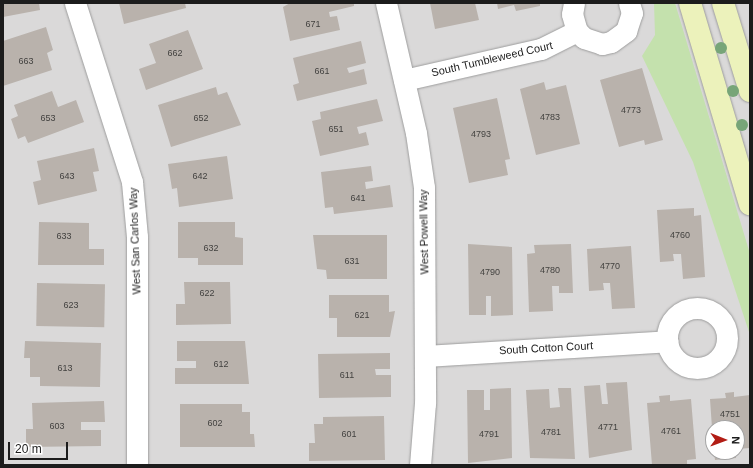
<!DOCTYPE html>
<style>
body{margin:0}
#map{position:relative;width:753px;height:468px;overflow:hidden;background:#ece9e2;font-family:Arial,sans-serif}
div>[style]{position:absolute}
.residential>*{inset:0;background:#dad9d9}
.grass>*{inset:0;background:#c4e1ad}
.building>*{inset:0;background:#b9b2ac;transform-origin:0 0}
.roads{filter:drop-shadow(0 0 1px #9d9d9d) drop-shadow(0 0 1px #9d9d9d)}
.street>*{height:21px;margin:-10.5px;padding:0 10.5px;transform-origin:10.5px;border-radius:10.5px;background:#fff}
.street>.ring{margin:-10.5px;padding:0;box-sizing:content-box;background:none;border:21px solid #fff;border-radius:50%}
.secondary>*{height:22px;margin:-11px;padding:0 11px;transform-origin:11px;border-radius:11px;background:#ecf2bb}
.trees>*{width:12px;height:12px;margin:-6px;border-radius:50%;background:#77a578}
span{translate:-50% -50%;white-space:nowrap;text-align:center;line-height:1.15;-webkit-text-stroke:3.5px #fff;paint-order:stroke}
.number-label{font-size:9px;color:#434240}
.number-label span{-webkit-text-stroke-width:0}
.street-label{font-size:11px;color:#1c1c1c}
.frame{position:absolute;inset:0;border:4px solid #1c1c1c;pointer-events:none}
.north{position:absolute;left:705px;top:420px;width:40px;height:40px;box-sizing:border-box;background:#fff;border:1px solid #a4a4a4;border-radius:50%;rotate:91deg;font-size:11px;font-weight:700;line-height:16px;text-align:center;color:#1c1c1c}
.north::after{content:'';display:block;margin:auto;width:14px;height:18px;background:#b21d15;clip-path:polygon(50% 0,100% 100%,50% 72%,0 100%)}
.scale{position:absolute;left:8px;top:442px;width:60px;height:18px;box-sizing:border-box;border:2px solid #1c1c1c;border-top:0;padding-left:5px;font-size:12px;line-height:14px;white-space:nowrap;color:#1c1c1c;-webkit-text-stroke:3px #fff;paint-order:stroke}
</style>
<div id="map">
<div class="residential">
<i style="clip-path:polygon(evenodd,3px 3px,750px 3px,750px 465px,3px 465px,3px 3px,713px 428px,737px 428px,737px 452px,713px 452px,713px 428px)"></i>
</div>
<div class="grass">
<i style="clip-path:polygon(654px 3px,675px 3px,750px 254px,750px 335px,693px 162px,642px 56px,655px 35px)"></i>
</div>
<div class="building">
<i style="clip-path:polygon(3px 3px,39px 3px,40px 10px,3px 17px)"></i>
<i style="clip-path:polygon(119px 3px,185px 3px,186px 8px,124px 24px)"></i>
<i style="clip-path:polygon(290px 3px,354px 3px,354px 6px,329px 12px,330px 17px,337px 16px,340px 30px,290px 41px,283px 7px)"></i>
<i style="clip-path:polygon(430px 3px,475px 3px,479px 20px,435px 29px)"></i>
<i style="clip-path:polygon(497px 3px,540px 3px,540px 6px,516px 11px,514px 5px,498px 9px)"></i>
<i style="clip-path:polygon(46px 27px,53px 50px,47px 53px,52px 70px,3px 86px,3px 41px)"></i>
<i style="clip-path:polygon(188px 30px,203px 69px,146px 90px,139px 69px,156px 63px,149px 44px)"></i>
<i style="clip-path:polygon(361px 41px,366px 63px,347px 68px,349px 73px,364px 69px,367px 84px,297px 101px,293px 85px,299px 83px,293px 58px)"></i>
<i style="clip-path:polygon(642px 68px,663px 140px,645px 145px,644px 140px,619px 147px,600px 80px)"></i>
<i style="clip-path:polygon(544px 82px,546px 90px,566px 85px,580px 144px,536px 155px,520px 89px)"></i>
<i style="clip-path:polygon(216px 87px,218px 95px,227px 92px,241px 125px,171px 147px,158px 105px)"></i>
<i style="clip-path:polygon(52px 91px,58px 107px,76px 100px,84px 122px,28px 143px,25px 136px,18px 139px,11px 119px,18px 116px,14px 105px)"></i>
<i style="clip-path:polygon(497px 98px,510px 159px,505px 160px,508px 175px,469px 183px,453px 108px)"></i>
<i style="clip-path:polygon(377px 99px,383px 121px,357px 127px,359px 134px,366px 132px,369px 145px,320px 156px,312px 121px,321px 119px,320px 112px)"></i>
<i style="clip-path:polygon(94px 148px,99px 171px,93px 172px,97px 191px,38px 205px,33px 182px,41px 180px,37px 161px)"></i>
<i style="clip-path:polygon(227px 156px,233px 199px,179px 207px,177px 188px,172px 189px,168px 164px)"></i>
<i style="clip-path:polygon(371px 166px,373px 181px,365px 182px,366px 189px,390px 185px,393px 207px,334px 214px,333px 207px,325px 208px,321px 172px)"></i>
<i style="clip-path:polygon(694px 208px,694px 216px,701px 215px,705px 277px,683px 279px,681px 254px,673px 254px,674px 261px,660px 262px,657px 210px)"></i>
<i style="clip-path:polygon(39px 222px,89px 223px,89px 249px,104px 249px,104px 265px,38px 265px)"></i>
<i style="clip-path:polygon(178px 222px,235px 222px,235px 237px,243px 238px,243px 265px,198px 265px,198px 258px,178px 258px)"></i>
<i style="clip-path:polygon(313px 235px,387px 235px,387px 279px,327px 279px,326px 270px,317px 269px)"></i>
<i style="clip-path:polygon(468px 244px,512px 247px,513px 315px,491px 316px,491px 296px,486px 296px,486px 315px,469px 315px)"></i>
<i style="clip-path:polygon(571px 244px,573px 293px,559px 293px,559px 286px,552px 286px,553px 311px,529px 312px,527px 254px,535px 253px,534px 245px)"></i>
<i style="clip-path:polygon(631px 246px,635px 308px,612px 309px,610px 283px,603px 283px,604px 290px,589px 291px,587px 249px)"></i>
<i style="clip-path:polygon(184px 282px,230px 282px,231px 324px,176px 325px,176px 304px,185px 304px)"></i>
<i style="left:37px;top:283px;width:68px;height:43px;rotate:1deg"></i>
<i style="clip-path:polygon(329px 295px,389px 295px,389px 312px,395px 311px,390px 337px,337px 337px,337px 318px,329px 318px)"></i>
<i style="clip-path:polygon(25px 341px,101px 343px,100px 387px,40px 386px,40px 377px,30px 377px,30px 358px,24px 358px)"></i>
<i style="clip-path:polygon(177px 341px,245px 341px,249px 384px,175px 384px,175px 368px,196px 368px,196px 361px,177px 361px)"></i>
<i style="clip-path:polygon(390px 353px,390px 369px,375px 369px,376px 375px,391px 375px,391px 397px,319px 398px,318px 354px)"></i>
<i style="clip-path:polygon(627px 382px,632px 450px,589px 458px,584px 386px,600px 385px,602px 404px,608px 404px,606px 383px)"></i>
<i style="clip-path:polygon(511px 388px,512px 458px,468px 463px,467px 390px,484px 390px,484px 410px,490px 410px,490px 389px)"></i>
<i style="clip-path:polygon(558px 388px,571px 388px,575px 459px,530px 458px,526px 390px,549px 389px,550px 408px,560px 407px)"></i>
<i style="clip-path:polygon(734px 392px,734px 397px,750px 395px,750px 448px,737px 449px,737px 428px,712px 428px,710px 399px,726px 398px,725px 393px)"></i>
<i style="clip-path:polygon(670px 395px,670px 401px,691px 399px,696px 459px,687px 460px,687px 465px,652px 465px,647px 403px,660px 402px,659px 396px)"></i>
<i style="clip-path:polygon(104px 401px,105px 422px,81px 422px,81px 430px,101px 430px,101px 446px,26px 447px,26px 429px,33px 429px,32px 403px)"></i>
<i style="clip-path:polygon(180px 404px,242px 404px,242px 412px,250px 412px,250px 434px,254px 434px,255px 447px,180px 447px)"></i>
<i style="clip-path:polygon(384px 416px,385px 460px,309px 461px,309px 443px,315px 443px,314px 424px,323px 424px,323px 417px)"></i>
<i style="clip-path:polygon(714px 452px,736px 452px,736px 458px,715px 460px)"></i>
</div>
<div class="roads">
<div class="street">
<i style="left:75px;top:3px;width:188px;rotate:72.3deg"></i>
<i style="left:132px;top:182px;width:55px;rotate:84.8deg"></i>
<i style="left:137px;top:237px;width:228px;rotate:90deg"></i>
<i style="left:386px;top:3px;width:133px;rotate:77deg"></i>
<i style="left:416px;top:133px;width:55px;rotate:81.6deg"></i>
<i style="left:424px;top:187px;width:216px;rotate:89.7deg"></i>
<i style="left:425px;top:403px;width:62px;rotate:94.6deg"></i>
<i style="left:574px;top:3px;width:11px;rotate:100deg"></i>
<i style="left:572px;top:14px;width:18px;rotate:74deg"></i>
<i style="left:577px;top:31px;width:10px;rotate:45deg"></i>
<i style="left:584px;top:38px;width:19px;rotate:18deg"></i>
<i style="left:602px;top:44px;width:9px;rotate:-13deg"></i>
<i style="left:611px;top:42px;width:19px;rotate:-36deg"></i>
<i style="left:626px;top:31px;width:19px;rotate:-72deg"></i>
<i style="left:632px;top:13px;width:10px;rotate:-107deg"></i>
<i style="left:404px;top:80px;width:140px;rotate:-12.8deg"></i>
<i style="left:541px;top:49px;width:40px;rotate:-26.6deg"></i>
<i class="ring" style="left:667px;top:308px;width:39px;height:39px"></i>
<i style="left:425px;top:356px;width:243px;rotate:-3.5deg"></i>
</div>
<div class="secondary">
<i style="left:690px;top:3px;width:210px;rotate:73.4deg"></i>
<i style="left:723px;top:3px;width:92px;rotate:72.9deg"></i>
</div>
</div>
<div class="trees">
<i style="left:721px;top:48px"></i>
<i style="left:733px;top:91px"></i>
<i style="left:742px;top:125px"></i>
</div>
<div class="number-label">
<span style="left:313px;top:24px">671</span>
<span style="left:175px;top:53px">662</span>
<span style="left:26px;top:61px">663</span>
<span style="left:322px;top:71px">661</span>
<span style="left:631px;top:110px">4773</span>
<span style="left:550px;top:117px">4783</span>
<span style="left:48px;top:118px">653</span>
<span style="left:201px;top:118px">652</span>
<span style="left:336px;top:129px">651</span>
<span style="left:481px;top:134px">4793</span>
<span style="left:67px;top:176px">643</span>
<span style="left:200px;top:176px">642</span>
<span style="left:358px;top:198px">641</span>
<span style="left:680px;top:235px">4760</span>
<span style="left:64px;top:236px">633</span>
<span style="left:211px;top:248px">632</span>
<span style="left:352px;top:261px">631</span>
<span style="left:610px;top:266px">4770</span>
<span style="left:550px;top:270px">4780</span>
<span style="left:490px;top:272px">4790</span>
<span style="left:207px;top:293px">622</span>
<span style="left:71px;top:305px">623</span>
<span style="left:362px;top:315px">621</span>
<span style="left:221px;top:364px">612</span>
<span style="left:65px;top:368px">613</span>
<span style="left:347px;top:375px">611</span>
<span style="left:730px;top:414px">4751</span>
<span style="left:215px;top:423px">602</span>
<span style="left:57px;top:426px">603</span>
<span style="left:608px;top:427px">4771</span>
<span style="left:671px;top:431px">4761</span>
<span style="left:551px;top:432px">4781</span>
<span style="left:349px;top:434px">601</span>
<span style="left:489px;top:434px">4791</span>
</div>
<div class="street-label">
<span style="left:492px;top:59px;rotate:-13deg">South Tumbleweed Court</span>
<span style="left:424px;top:232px;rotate:-91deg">West Powell Way</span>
<span style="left:135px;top:241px;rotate:-92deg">West San Carlos Way</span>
<span style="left:546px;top:348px;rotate:-3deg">South Cotton Court</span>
</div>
<div class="frame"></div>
<div class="north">N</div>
<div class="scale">20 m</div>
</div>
